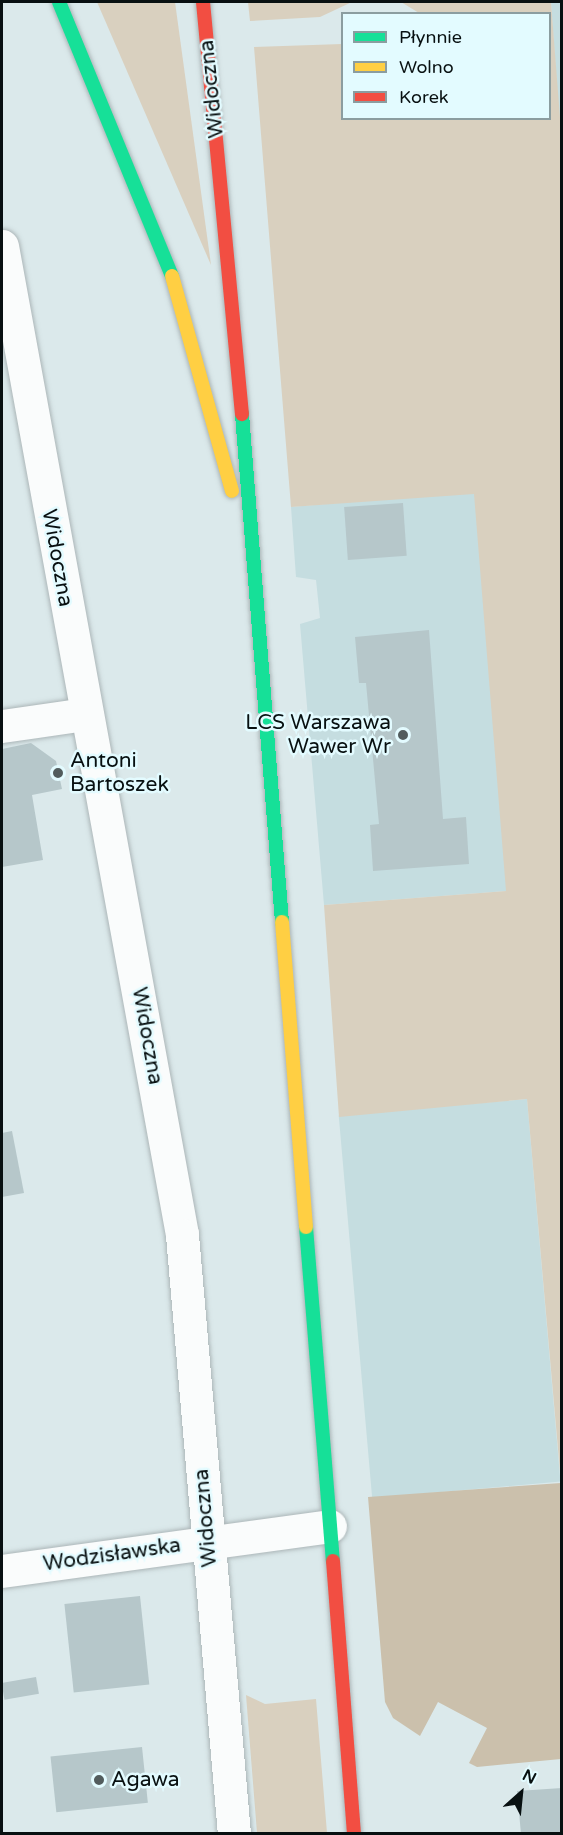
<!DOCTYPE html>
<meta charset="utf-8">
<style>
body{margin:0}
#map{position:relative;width:563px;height:1835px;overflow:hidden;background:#dbe9eb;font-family:"Varela Round",sans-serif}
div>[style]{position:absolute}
.built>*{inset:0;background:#c5dde0;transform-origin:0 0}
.green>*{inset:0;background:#d9d0bf}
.forest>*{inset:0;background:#cbc0ac}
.building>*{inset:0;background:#b6c7ca;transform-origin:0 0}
.roads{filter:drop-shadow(0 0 2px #acb6b8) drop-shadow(0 0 2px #acb6b8)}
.street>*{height:33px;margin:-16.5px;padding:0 16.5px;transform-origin:16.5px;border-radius:16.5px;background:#fafcfc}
.fast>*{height:14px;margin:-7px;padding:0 7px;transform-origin:7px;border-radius:7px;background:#16e098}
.slow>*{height:14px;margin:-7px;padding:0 7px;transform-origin:7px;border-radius:7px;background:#ffcf43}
.jam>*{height:14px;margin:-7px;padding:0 7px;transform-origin:7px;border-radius:7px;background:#f24e42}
.dots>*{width:16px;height:16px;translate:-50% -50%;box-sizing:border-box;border:3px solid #e3fbff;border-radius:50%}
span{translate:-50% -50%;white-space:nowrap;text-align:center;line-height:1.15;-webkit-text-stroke:5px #e3fbff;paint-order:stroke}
.street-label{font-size:21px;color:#081011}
.poi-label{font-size:21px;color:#081011}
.right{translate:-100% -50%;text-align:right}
.left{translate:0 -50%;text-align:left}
.frame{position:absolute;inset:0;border:3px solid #081011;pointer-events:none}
.legend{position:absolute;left:341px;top:12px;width:210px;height:108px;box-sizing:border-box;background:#e3fbff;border:2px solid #8b9da0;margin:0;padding:8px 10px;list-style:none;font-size:18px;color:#081011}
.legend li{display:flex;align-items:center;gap:12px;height:30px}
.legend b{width:30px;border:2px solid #8b9da0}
.north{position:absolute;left:491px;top:1763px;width:60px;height:60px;-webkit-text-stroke:4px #e3fbff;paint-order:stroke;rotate:27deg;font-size:16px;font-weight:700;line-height:24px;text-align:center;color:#081011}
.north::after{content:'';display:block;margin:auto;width:21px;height:27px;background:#081011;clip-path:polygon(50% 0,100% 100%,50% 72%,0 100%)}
</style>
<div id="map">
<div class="built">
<i style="clip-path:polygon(551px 2px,561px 2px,561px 143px)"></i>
<i style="clip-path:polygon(561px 484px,506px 891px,324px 905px,300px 624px,320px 618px,316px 580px,296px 577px,291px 507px)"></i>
<i style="left:527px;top:1099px;width:384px;height:189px;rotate:85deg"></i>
</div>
<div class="green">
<i style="clip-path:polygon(97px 2px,175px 2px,211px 265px)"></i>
<i style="clip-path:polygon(248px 2px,352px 2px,320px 17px,250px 21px)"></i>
<i style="clip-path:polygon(401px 2px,551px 2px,562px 143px,561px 1483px,527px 1099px,339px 1117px,324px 905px,506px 891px,474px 494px,291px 507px,254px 47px,342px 44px,342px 118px,550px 118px,550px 14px,419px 13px)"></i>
<i style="clip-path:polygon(246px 1695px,265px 1704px,316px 1699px,327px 1833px,257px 1833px)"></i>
</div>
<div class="forest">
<i style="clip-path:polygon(561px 1483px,561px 1759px,477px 1767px,469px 1763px,487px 1728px,438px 1702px,420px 1736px,393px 1718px,385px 1702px,368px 1497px)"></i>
</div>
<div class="building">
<i style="left:403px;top:503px;width:53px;height:59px;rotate:86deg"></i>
<i style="clip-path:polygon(429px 630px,443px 819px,466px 817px,469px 864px,373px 871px,370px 825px,379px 824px,366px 683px,359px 683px,355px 637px)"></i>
<i style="clip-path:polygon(31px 743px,56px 761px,62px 789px,32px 795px,43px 860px,2px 867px,2px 749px)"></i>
<i style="clip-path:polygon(12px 1131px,24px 1193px,2px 1197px,2px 1133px)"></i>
<i style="left:140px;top:1596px;width:89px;height:76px;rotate:84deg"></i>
<i style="left:36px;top:1677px;width:17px;height:35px;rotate:80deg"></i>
<i style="left:142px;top:1747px;width:56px;height:92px;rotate:84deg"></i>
<i style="clip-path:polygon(562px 1788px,562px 1834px,521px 1834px,517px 1791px)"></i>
</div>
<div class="roads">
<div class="street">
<i style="left:2px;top:246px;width:1005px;rotate:79.68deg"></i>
<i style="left:182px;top:1235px;width:601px;rotate:85.04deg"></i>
<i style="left:2px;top:726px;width:84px;rotate:-8.2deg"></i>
<i style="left:2px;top:1571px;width:331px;rotate:-7.8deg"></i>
</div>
<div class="fast">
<i style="left:59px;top:2px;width:296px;rotate:67.6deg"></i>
<i style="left:242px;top:414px;width:510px;rotate:85.5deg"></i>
<i style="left:306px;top:1227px;width:335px;rotate:85.4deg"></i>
</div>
<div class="slow">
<i style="left:172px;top:276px;width:223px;rotate:74.4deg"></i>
<i style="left:282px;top:922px;width:306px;rotate:85.5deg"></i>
</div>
<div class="jam">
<i style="left:203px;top:2px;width:414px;rotate:84.6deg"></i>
<i style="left:333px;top:1561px;width:274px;rotate:85.6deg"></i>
</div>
</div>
<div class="dots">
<i style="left:403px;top:735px;background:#525c5d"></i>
<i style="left:58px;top:773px;background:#525c5d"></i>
<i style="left:99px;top:1780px;background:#525c5d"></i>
</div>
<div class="street-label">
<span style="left:212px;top:89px;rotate:-96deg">Widoczna</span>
<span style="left:57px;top:558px;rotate:80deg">Widoczna</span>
<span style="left:147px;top:1036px;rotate:80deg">Widoczna</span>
<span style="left:206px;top:1518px;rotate:-95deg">Widoczna</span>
<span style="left:112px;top:1555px;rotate:-8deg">Wodzisławska</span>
</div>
<div class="poi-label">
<span class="right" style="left:391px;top:735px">LCS Warszawa<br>Wawer Wr</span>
<span class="left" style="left:70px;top:773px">Antoni<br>Bartoszek</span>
<span class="left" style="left:111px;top:1780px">Agawa</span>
</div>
<div class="frame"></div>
<ul class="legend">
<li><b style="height:8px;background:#16e098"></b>Płynnie</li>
<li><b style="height:8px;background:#ffcf43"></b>Wolno</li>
<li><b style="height:8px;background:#f24e42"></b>Korek</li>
</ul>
<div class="north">N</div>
</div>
